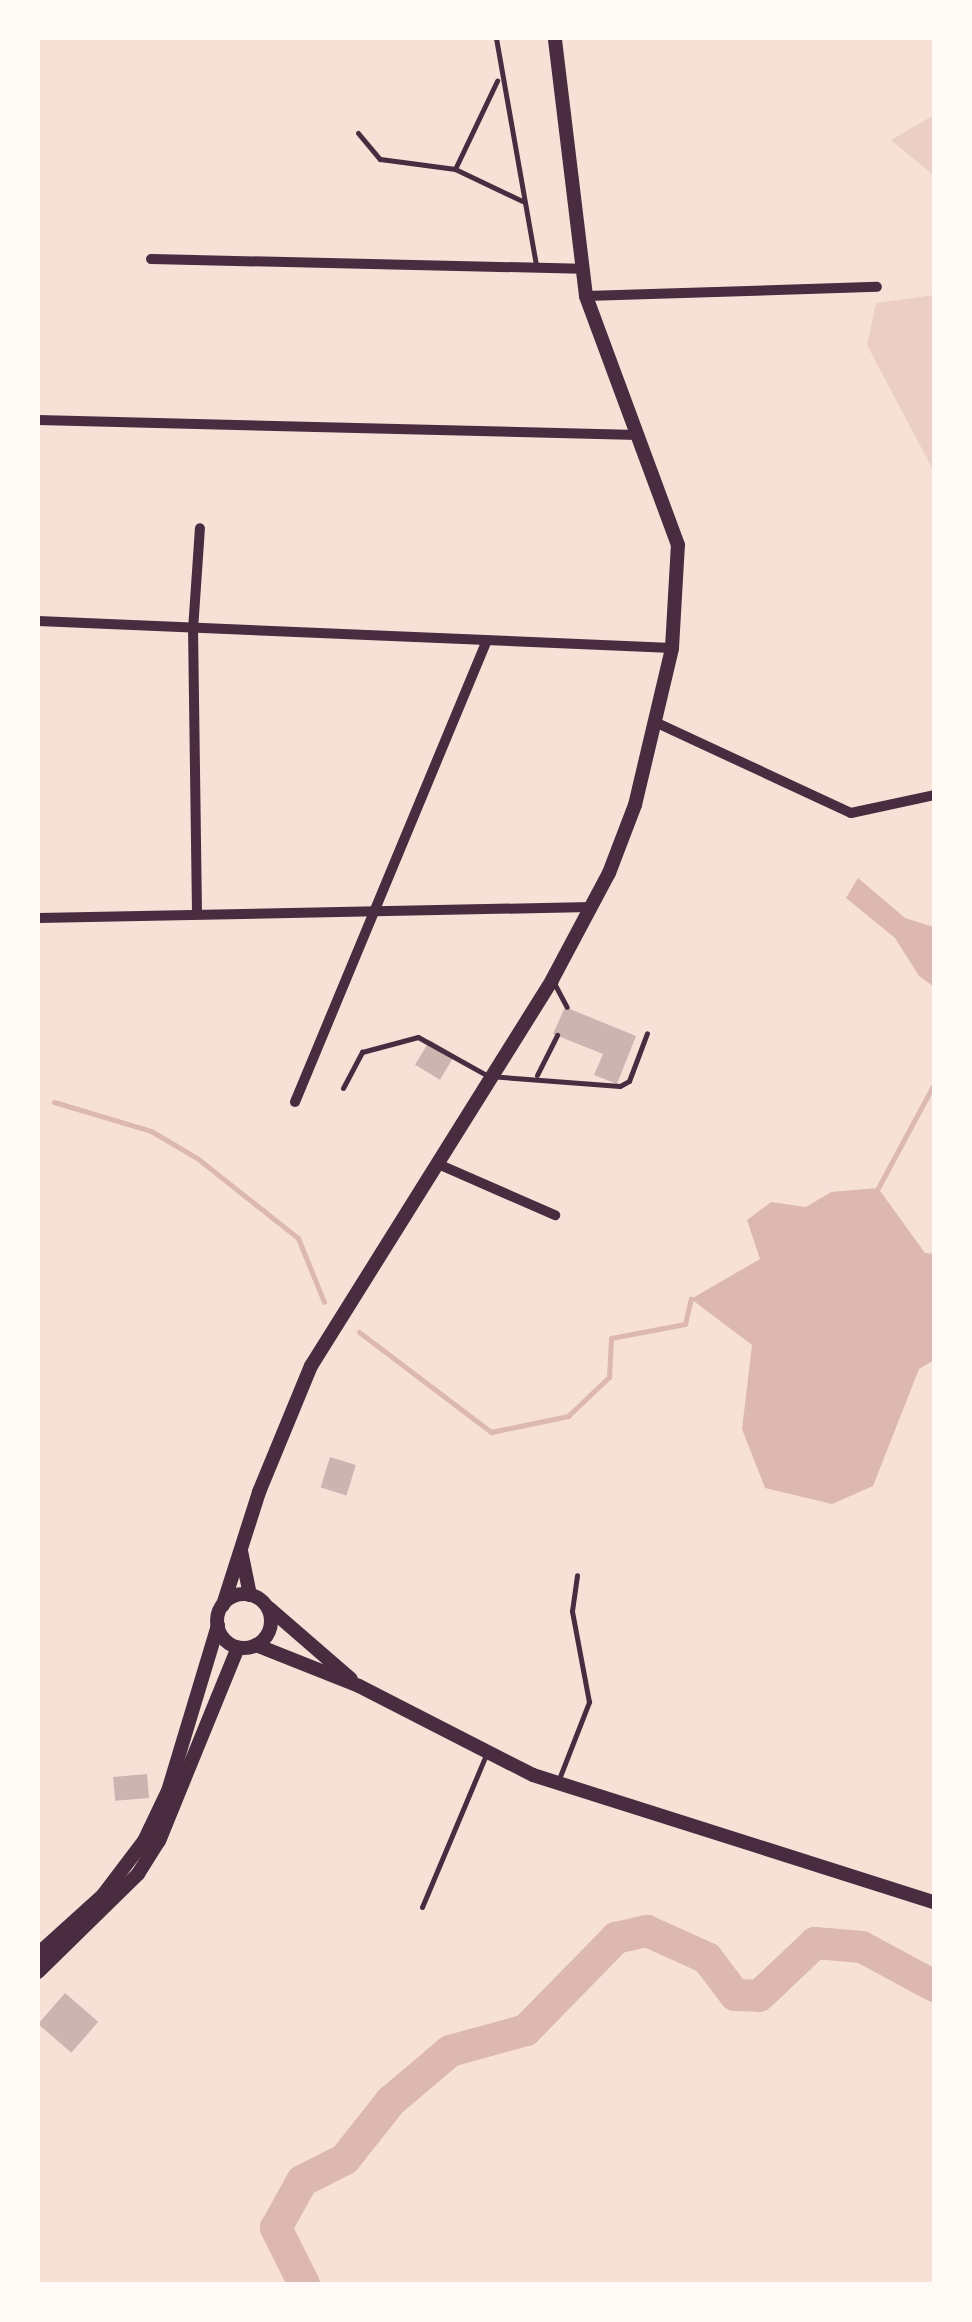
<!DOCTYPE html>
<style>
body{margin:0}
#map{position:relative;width:972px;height:2322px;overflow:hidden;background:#f7e1d7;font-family:Ubuntu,sans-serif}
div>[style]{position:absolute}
.green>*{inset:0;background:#ebcfc5}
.water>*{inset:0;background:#dcb8b0}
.stream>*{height:5px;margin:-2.5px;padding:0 2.5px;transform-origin:2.5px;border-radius:2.5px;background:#dcb8b0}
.river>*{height:32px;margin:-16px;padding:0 16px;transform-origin:16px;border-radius:16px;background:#dcb8b0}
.building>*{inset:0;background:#ccb4b1;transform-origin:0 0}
.service>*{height:5px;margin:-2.5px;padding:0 2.5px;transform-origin:2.5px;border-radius:2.5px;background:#4a2c40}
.minor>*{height:10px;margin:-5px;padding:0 5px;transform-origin:5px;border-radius:5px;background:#4a2c40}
.tertiary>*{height:14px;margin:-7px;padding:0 7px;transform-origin:7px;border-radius:7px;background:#4a2c40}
.tertiary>.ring{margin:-7px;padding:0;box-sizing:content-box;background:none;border:14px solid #4a2c40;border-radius:50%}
span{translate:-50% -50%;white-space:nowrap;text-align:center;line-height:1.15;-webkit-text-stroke:10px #fffaf5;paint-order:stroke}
.frame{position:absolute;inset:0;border:40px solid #fffaf5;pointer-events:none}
</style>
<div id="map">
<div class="green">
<i style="clip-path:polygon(934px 115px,934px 176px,891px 140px)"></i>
<i style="clip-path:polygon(934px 295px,934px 472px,867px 345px,876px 303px)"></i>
</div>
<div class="water">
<i style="clip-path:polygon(858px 878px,905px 918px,934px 927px,934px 987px,919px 976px,895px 938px,846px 898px)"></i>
<i style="clip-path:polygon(878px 1188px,925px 1253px,934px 1254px,934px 1360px,919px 1369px,873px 1486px,832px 1504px,765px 1488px,742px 1429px,752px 1345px,691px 1299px,760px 1259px,747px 1220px,771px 1202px,806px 1207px,831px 1192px)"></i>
</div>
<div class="stream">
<i style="left:54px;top:1102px;width:101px;rotate:16.6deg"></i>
<i style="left:151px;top:1131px;width:53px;rotate:30.4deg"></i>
<i style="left:197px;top:1158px;width:129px;rotate:38.4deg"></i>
<i style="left:298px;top:1238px;width:69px;rotate:67.9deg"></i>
<i style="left:878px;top:1188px;width:118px;rotate:-61.7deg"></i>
<i style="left:359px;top:1332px;width:166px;rotate:37.1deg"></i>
<i style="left:491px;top:1432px;width:79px;rotate:-11.7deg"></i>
<i style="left:568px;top:1416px;width:57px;rotate:-43.6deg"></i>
<i style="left:609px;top:1377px;width:39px;rotate:-87deg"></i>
<i style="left:611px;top:1338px;width:75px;rotate:-10.7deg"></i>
<i style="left:685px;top:1324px;width:26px;rotate:-77deg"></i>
</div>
<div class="river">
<i style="left:304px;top:2284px;width:63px;rotate:-116.6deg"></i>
<i style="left:276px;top:2228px;width:54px;rotate:-61deg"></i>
<i style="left:302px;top:2181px;width:48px;rotate:-27.1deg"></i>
<i style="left:345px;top:2159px;width:74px;rotate:-51.6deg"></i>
<i style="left:391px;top:2101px;width:77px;rotate:-40.3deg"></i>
<i style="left:450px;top:2051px;width:79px;rotate:-15.4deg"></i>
<i style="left:526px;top:2030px;width:129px;rotate:-45.6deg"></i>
<i style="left:616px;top:1938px;width:32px;rotate:-13deg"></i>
<i style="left:647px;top:1931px;width:66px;rotate:24.2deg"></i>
<i style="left:707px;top:1958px;width:46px;rotate:52.9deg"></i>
<i style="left:735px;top:1995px;width:24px;rotate:2deg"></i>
<i style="left:759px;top:1996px;width:77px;rotate:-43.4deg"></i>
<i style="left:815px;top:1943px;width:47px;rotate:4.9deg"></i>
<i style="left:862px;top:1947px;width:82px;rotate:28.4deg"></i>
</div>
<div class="building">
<i style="clip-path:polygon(565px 1007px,636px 1036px,617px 1084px,594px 1075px,603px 1054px,553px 1034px)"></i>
<i style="left:430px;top:1040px;width:29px;height:29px;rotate:31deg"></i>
<i style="left:330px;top:1457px;width:27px;height:32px;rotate:17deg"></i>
<i style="left:147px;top:1774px;width:24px;height:34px;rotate:85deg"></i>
<i style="left:65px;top:1993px;width:44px;height:41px;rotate:41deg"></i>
</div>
<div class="service">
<i style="left:496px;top:38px;width:231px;rotate:80deg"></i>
<i style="left:358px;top:133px;width:34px;rotate:50deg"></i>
<i style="left:380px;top:159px;width:76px;rotate:7.6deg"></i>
<i style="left:455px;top:169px;width:74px;rotate:25.5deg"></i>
<i style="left:455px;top:169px;width:98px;rotate:-64.5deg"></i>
<i style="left:554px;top:983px;width:27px;rotate:62deg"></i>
<i style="left:537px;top:1075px;width:45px;rotate:-63.4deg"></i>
<i style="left:343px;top:1088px;width:41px;rotate:-62.2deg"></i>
<i style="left:362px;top:1052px;width:58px;rotate:-15deg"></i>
<i style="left:418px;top:1037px;width:80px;rotate:29.1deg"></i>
<i style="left:488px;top:1076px;width:132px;rotate:4.3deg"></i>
<i style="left:620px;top:1086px;width:10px;rotate:-29deg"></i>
<i style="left:629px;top:1081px;width:51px;rotate:-69.4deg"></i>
<i style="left:559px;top:1779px;width:83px;rotate:-68.7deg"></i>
<i style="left:589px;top:1702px;width:93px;rotate:-100.6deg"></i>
<i style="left:572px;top:1611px;width:36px;rotate:-82deg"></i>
<i style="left:422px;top:1907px;width:165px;rotate:-67.2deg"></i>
</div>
<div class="minor">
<i style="left:151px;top:259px;width:430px;rotate:1.3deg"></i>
<i style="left:586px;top:296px;width:291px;rotate:-1.8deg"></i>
<i style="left:38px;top:420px;width:600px;rotate:1.43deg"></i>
<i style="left:38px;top:621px;width:635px;rotate:2.44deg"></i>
<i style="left:655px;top:722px;width:216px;rotate:24.9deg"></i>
<i style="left:851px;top:813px;width:85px;rotate:-12.2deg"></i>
<i style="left:197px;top:913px;width:283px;rotate:-90.8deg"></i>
<i style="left:193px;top:630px;width:102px;rotate:-86.1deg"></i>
<i style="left:38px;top:918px;width:553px;rotate:-1.14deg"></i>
<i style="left:295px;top:1102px;width:500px;rotate:-67.43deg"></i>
<i style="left:438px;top:1164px;width:128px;rotate:23.6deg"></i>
</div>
<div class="tertiary">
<i style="left:241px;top:1551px;width:45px;rotate:78.4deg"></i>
<i class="ring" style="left:217px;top:1594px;width:40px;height:40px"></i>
<i style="left:223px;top:1605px;width:119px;rotate:-72.3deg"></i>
<i style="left:259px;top:1492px;width:136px;rotate:-67.6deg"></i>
<i style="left:311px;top:1366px;width:455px;rotate:-58deg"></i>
<i style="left:552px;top:980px;width:121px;rotate:-62deg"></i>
<i style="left:609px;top:873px;width:73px;rotate:-69.1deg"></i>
<i style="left:635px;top:805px;width:161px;rotate:-76.7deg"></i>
<i style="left:672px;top:648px;width:103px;rotate:-86.7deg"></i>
<i style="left:678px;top:545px;width:265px;rotate:-110.3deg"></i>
<i style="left:586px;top:296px;width:260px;rotate:-96.9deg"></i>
<i style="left:269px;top:1608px;width:108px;rotate:40.9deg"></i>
<i style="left:256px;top:1645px;width:111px;rotate:21.7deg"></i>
<i style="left:359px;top:1686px;width:195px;rotate:27.1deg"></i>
<i style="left:533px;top:1775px;width:421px;rotate:17.6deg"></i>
<i style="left:38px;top:1954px;width:88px;rotate:-42.2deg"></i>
<i style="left:103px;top:1895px;width:68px;rotate:-52.8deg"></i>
<i style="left:144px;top:1841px;width:55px;rotate:-64.4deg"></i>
<i style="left:168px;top:1791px;width:173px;rotate:-73.2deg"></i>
<i style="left:38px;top:1972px;width:140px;rotate:-44.4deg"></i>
<i style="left:138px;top:1874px;width:39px;rotate:-58deg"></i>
<i style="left:159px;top:1841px;width:209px;rotate:-67.8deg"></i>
</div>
<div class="frame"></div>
</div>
